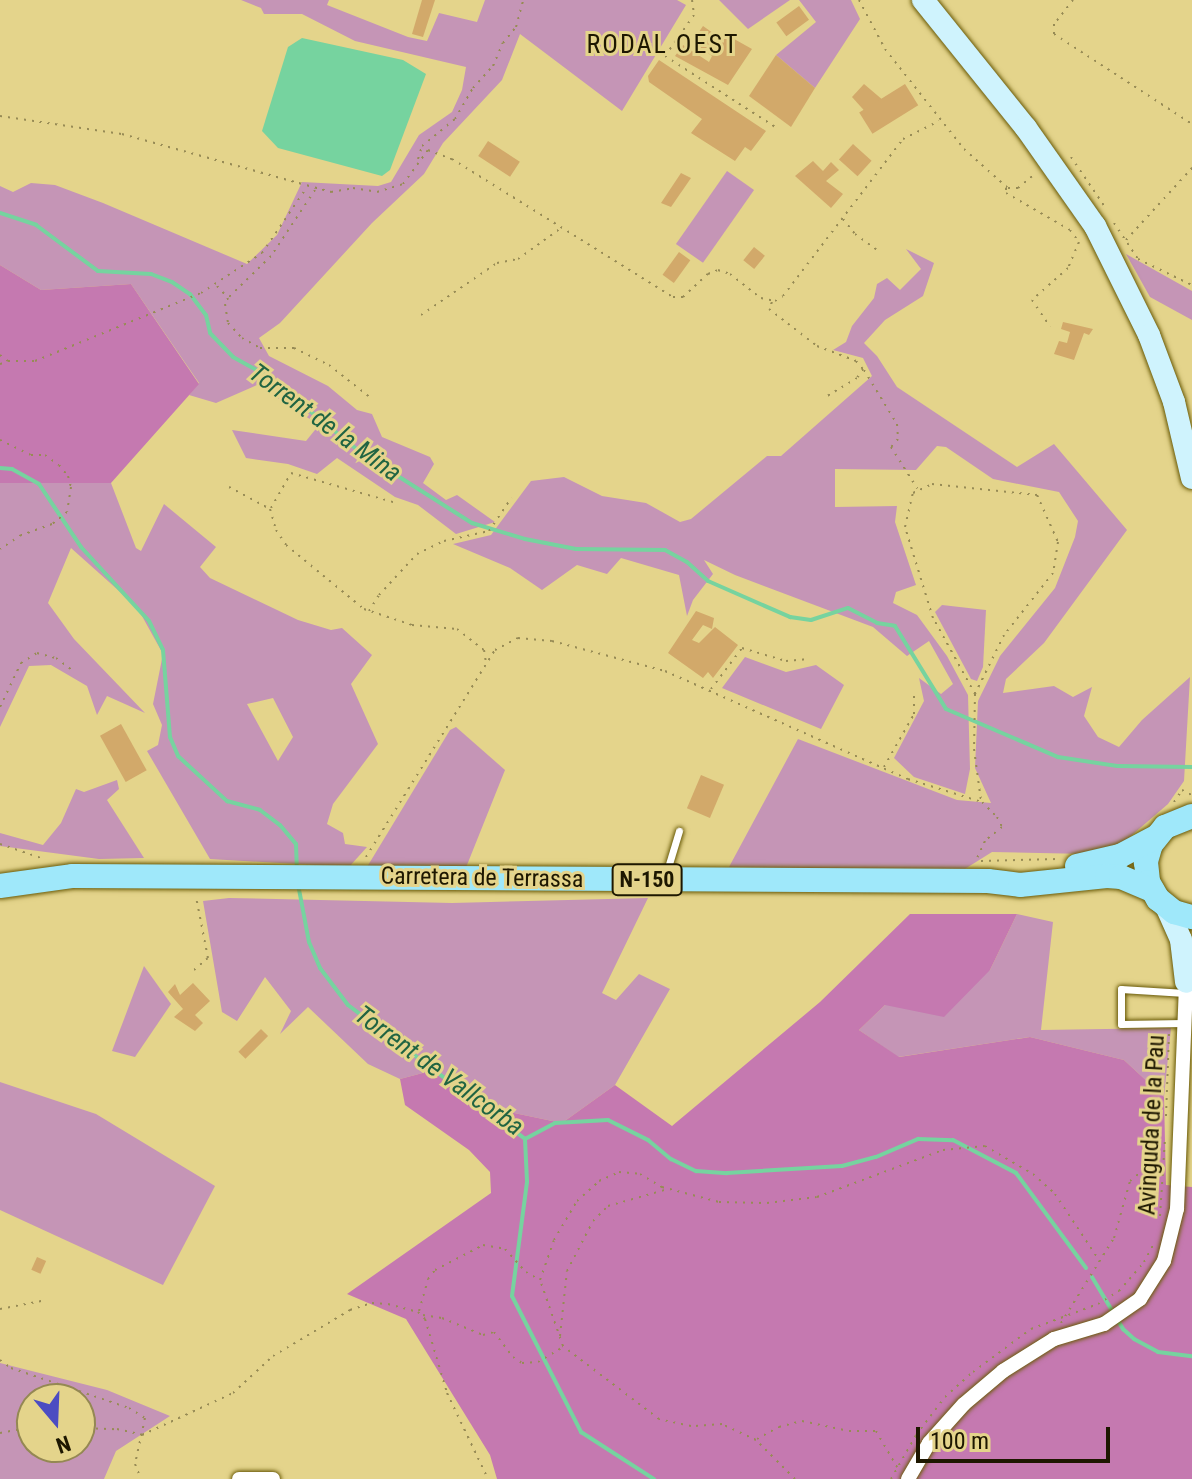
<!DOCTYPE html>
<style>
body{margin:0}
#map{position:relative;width:1192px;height:1479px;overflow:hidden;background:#e4d48b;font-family:"Roboto Condensed",sans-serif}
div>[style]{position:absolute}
.green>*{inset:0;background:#c595b6;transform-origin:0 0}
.forest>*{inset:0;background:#c579b0}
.water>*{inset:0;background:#76d39f}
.stream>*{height:4px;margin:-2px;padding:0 2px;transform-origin:2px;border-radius:2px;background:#76d39f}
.building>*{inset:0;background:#d2a96a;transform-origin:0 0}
.path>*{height:2px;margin-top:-1px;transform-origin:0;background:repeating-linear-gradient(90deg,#978b55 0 2px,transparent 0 8px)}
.roads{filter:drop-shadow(0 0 2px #695a07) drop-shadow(0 0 2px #695a07)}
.lane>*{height:7px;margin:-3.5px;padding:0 3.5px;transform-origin:3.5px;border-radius:3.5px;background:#fff}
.street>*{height:14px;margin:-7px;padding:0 7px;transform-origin:7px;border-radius:7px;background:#fff}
.secondary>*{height:22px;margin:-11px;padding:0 11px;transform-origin:11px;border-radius:11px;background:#cff3fd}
.primary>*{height:24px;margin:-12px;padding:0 12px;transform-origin:12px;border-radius:12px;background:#9fe8fa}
span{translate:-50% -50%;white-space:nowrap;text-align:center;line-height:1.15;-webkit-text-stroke:6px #e4d48b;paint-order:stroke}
.shield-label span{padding:2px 6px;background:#e4d48b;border:2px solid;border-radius:6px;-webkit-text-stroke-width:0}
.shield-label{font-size:22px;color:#1d1700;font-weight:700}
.street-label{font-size:24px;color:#1d1700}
.neighbourhood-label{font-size:26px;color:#1d1700;letter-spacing:2px}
.water-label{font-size:26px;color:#206442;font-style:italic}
.north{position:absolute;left:16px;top:1383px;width:80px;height:80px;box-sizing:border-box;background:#e4d48b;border:2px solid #948853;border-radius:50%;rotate:161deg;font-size:22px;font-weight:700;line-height:32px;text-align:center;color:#1d1700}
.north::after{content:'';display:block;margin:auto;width:28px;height:36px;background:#4c4cc2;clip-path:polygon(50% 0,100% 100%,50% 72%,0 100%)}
.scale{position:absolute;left:916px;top:1427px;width:194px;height:36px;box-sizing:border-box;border:4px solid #1d1700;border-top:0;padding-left:10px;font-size:24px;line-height:28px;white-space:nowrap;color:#1d1700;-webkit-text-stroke:6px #e4d48b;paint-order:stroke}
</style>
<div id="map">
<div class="green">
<i style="clip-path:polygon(241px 0,329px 0,327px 5px,408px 37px,427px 41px,439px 13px,477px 22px,485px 0,677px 0,686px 5px,622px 111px,520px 34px,502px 80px,443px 143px,424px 174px,372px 223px,280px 323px,259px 338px,269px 356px,328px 386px,357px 410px,372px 414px,382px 437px,430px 457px,434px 464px,423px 483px,446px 500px,457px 495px,495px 522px,456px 534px,418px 505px,395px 497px,337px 458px,317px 474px,288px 464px,246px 458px,232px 430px,306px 441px,319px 425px,257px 385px,216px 403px,189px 395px,199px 383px,131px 284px,41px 290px,0 265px,0 186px,13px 192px,31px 183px,55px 185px,103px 203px,247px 264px,277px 235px,302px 182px,378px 186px,391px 182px,419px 135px,452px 112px,462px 90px,466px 67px,355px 41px,302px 14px,264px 14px,261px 8px)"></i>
<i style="clip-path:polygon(719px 0,790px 0,748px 29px)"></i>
<i style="clip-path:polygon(799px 0,851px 0,860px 19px,815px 88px,776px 55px,816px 22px)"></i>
<i style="left:727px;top:171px;width:33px;height:89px;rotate:35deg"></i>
<i style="clip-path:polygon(906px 249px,934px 263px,923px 296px,885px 320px,864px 343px,877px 356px,897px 387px,1017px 467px,1054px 444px,1127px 530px,1044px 643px,1006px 679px,1003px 693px,1054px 686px,1073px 697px,1092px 687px,1084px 716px,1098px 737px,1119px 747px,1142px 720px,1190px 677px,1184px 781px,1168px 804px,1118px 847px,1087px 854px,992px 852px,960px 872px,729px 867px,798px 739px,957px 800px,991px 803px,975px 768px,978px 701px,1000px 656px,1055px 588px,1075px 537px,1078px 521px,1059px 492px,993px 479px,946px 447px,937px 446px,916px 470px,835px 469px,835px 507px,897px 506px,895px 522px,916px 585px,896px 592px,893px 603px,917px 615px,947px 656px,968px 695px,970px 769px,965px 794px,914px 777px,894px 758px,924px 701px,919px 678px,941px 694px,953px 684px,929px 641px,907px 656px,873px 627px,735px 575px,704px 560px,713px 574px,693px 600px,687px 616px,679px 575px,621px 558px,607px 574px,577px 565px,542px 590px,510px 568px,453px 544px,491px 535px,531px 481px,564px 477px,602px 496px,646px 503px,680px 522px,691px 519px,767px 456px,781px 456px,872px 376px,863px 358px,833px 350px,846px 342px,852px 326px,874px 298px,877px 284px,887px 278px,900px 290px,921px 269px)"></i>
<i style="clip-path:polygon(1126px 254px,1192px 291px,1192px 320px,1150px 297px)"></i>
<i style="clip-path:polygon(evenodd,0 483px,111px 483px,136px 548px,141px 551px,164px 504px,216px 547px,200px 567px,210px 578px,298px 620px,331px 630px,342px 628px,372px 655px,351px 684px,378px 744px,333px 804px,327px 824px,343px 833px,345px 844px,367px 847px,349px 867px,210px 859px,147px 751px,158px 745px,162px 725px,153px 704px,163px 654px,137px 607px,71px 548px,48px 603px,74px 639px,145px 713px,107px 696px,97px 715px,87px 686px,51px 665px,29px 666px,0 727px,0 483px,273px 698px,293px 737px,278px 761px,247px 704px,273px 698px)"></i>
<i style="clip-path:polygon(942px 605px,986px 610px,983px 667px,977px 681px,971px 679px,935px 612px)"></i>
<i style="clip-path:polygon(745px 657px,786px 672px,816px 665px,844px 685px,821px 729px,722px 688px)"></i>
<i style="clip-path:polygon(456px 727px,505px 770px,465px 870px,367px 867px,450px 730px)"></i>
<i style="clip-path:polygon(117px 780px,119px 789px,107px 800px,144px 858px,99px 859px,0 846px,0 833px,43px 845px,61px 823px,76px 789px,84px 792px)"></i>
<i style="clip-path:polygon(229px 898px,452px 903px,648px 898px,602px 993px,616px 1000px,639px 974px,670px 989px,615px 1085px,562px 1123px,499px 1110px,434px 1070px,400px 1079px,368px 1064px,308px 1007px,280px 1034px,291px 1011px,265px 977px,237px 1021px,222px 1012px,203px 901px)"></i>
<i style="clip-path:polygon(1017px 914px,1053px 922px,1041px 1030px,1171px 1028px,1164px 1097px,1124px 1060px,1030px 1037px,898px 1057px,859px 1030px,885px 1005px,990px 970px)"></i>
<i style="clip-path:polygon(144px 966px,171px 1004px,135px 1057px,112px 1051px)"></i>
<i style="clip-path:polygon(0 1082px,96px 1114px,215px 1186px,163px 1285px,0 1210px)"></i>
<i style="clip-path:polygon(evenodd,0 1363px,107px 1390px,170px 1416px,116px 1451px,104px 1479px,0 1479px,0 1363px,80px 1399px,80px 1447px,32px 1447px,32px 1399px,80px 1399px)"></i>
</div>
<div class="forest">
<i style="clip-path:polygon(0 265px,41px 290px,131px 284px,199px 384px,111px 483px,0 483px)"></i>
<i style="clip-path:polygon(910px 914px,1017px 914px,990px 970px,944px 1017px,885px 1005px,859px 1030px,899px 1057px,1030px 1037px,1124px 1060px,1164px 1097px,1166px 1185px,1192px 1187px,1192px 1479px,497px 1479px,490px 1455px,406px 1319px,347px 1294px,491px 1193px,490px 1172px,469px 1150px,405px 1105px,400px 1079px,434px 1070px,499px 1110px,562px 1123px,615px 1085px,672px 1126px,820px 1002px)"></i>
</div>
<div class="water">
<i style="clip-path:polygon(302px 38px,403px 60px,426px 74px,390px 170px,382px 176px,278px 148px,262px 131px,288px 47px)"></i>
</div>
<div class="stream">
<i style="left:0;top:213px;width:38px;rotate:18deg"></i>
<i style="left:36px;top:225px;width:77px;rotate:36.6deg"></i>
<i style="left:98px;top:271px;width:53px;rotate:3.2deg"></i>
<i style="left:151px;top:274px;width:22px;rotate:21deg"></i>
<i style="left:172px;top:282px;width:22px;rotate:34deg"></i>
<i style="left:190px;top:294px;width:26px;rotate:53deg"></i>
<i style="left:206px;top:315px;width:18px;rotate:77deg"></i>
<i style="left:210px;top:333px;width:33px;rotate:46deg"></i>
<i style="left:233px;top:357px;width:38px;rotate:29deg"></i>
<i style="left:266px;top:375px;width:122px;rotate:39.3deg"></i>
<i style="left:360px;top:452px;width:133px;rotate:32.4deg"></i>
<i style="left:472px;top:523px;width:55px;rotate:16.8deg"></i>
<i style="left:525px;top:539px;width:52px;rotate:11.1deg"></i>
<i style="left:576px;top:549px;width:89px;rotate:0.6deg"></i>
<i style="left:665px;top:550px;width:25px;rotate:29deg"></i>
<i style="left:687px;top:562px;width:28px;rotate:42deg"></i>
<i style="left:708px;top:581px;width:90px;rotate:23.7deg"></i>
<i style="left:790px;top:617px;width:21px;rotate:8deg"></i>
<i style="left:811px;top:620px;width:39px;rotate:-18deg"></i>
<i style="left:848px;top:608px;width:33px;rotate:27deg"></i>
<i style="left:877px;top:623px;width:18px;rotate:9deg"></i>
<i style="left:895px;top:626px;width:97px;rotate:58.4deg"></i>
<i style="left:946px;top:709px;width:122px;rotate:23.2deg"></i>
<i style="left:1058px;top:757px;width:60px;rotate:8.7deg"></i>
<i style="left:1117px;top:766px;width:75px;rotate:0.8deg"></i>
<i style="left:0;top:468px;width:12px;rotate:5deg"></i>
<i style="left:12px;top:469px;width:31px;rotate:29deg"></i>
<i style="left:39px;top:484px;width:76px;rotate:56.3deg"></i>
<i style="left:81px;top:547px;width:100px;rotate:47.4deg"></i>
<i style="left:149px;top:621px;width:32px;rotate:64deg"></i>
<i style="left:163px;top:650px;width:87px;rotate:85.4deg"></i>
<i style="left:170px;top:737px;width:21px;rotate:67deg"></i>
<i style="left:178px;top:756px;width:67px;rotate:42.6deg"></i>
<i style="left:227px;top:801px;width:34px;rotate:15deg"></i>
<i style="left:260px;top:810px;width:25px;rotate:37deg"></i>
<i style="left:280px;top:825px;width:25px;rotate:50deg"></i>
<i style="left:296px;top:844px;width:23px;rotate:88deg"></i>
<i style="left:298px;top:884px;width:59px;rotate:79.3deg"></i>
<i style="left:309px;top:942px;width:28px;rotate:67deg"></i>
<i style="left:320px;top:968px;width:46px;rotate:52.9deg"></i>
<i style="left:348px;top:1005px;width:222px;rotate:37.1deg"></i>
<i style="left:525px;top:1139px;width:34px;rotate:-28deg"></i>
<i style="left:555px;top:1123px;width:53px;rotate:-3.2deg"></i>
<i style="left:608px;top:1120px;width:45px;rotate:26.6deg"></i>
<i style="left:648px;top:1140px;width:30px;rotate:40deg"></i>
<i style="left:671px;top:1159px;width:28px;rotate:26deg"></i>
<i style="left:696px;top:1171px;width:31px;rotate:4deg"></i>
<i style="left:727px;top:1173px;width:115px;rotate:-3.5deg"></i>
<i style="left:842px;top:1166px;width:35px;rotate:-15deg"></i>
<i style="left:876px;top:1157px;width:46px;rotate:-23.2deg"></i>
<i style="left:918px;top:1139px;width:35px;rotate:2deg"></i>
<i style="left:953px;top:1140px;width:71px;rotate:27.6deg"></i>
<i style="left:1016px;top:1173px;width:118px;rotate:53.6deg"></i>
<i style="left:525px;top:1139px;width:43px;rotate:87.3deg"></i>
<i style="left:527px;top:1182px;width:115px;rotate:97.5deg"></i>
<i style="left:512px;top:1296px;width:153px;rotate:63.1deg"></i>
<i style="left:581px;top:1432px;width:87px;rotate:32.8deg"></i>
<i style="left:1092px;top:1277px;width:61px;rotate:59.2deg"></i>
<i style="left:1123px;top:1329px;width:15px;rotate:42deg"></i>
<i style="left:1134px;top:1339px;width:27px;rotate:28deg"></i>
<i style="left:1158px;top:1352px;width:34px;rotate:7deg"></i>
</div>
<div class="building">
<i style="clip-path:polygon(422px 0,435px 0,423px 37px,412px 34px)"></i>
<i style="left:799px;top:6px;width:17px;height:28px;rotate:54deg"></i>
<i style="clip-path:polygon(703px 26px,723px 40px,727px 35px,752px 49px,728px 85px,675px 56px,683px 45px,709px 62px,712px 56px,692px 42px)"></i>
<i style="clip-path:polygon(776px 55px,815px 88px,791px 127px,749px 96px)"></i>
<i style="clip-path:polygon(659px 60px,766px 131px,751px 151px,745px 147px,735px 161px,691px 133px,702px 119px,649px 82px,648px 76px)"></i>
<i style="clip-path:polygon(864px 84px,884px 101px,870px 117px,852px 97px)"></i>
<i style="left:905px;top:84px;width:25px;height:54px;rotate:58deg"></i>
<i style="left:488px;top:141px;width:38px;height:18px;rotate:33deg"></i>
<i style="left:853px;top:144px;width:25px;height:21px;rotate:42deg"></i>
<i style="clip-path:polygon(813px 161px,823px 171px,831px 162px,839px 170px,826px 181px,843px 194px,831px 208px,795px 176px)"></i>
<i style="clip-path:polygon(681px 173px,691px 178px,671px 207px,661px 203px)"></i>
<i style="left:754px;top:247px;width:14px;height:17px;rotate:39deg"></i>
<i style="left:679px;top:252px;width:14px;height:28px;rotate:36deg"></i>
<i style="clip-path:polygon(1063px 322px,1093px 329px,1089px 335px,1084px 333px,1074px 360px,1054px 354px,1059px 341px,1067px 343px,1070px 332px,1061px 329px)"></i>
<i style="clip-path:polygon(696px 611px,714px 618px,712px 629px,703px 625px,692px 640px,699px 643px,715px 627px,738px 645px,713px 678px,708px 672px,703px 678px,668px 653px)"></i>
<i style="left:121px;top:724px;width:53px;height:24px;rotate:61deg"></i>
<i style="left:701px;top:775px;width:25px;height:36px;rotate:23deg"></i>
<i style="clip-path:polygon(193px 983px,210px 1001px,195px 1015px,203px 1023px,195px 1031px,174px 1017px,183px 1009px,168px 992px,175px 984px,180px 995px)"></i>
<i style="left:261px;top:1029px;width:10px;height:32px;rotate:45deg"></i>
<i style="left:37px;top:1257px;width:10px;height:14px;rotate:24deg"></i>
</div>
<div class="path">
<i style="left:692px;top:0;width:15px;rotate:82deg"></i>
<i style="left:694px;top:15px;width:50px;rotate:125.3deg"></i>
<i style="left:665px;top:56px;width:131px;rotate:32.8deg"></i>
<i style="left:859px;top:0;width:55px;rotate:62deg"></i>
<i style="left:885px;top:49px;width:127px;rotate:51.7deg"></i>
<i style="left:964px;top:149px;width:59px;rotate:41.6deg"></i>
<i style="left:1008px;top:188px;width:10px"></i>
<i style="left:1018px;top:188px;width:23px;rotate:-40deg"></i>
<i style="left:1073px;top:0;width:31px;rotate:128deg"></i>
<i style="left:1054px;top:24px;width:10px;rotate:90deg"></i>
<i style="left:1054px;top:34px;width:165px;rotate:33.1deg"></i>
<i style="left:0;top:116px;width:123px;rotate:8.4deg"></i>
<i style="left:122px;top:134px;width:217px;rotate:15.5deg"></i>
<i style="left:331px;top:192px;width:22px;rotate:-10deg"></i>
<i style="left:353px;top:188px;width:24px;rotate:9deg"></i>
<i style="left:377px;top:192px;width:27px;rotate:-17deg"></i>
<i style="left:403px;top:184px;width:42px;rotate:-53.7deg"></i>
<i style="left:428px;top:150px;width:26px;rotate:21deg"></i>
<i style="left:452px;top:159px;width:261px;rotate:32deg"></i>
<i style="left:673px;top:297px;width:10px"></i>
<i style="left:683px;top:297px;width:34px;rotate:-43deg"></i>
<i style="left:708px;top:274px;width:11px;rotate:-22deg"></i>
<i style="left:718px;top:270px;width:13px;rotate:18deg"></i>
<i style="left:730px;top:274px;width:39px;rotate:38deg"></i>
<i style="left:761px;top:298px;width:14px;rotate:12deg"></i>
<i style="left:775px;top:301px;width:9px;rotate:-32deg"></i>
<i style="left:783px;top:296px;width:198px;rotate:-52.6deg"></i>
<i style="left:903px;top:139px;width:40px;rotate:-26.6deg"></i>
<i style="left:1071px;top:157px;width:60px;rotate:55.8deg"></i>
<i style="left:418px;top:159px;width:14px;rotate:-73deg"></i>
<i style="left:422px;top:146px;width:43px;rotate:-39.3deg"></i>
<i style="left:455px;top:119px;width:36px;rotate:-60deg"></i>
<i style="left:473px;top:88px;width:30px;rotate:-48deg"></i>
<i style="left:493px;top:66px;width:25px;rotate:-67deg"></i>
<i style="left:503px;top:43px;width:21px;rotate:-51deg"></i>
<i style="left:516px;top:27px;width:28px;rotate:-75deg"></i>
<i style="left:1006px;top:188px;width:5px;rotate:90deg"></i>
<i style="left:1006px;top:193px;width:74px;rotate:30deg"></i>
<i style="left:1070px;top:230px;width:15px;rotate:53deg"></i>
<i style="left:1079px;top:242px;width:28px;rotate:113deg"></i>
<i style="left:1068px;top:268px;width:48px;rotate:138.4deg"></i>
<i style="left:1032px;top:300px;width:32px;rotate:56deg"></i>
<i style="left:315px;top:190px;width:79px;rotate:123.7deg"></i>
<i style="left:271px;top:256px;width:60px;rotate:135.7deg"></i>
<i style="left:228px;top:298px;width:7px;rotate:117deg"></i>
<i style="left:225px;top:304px;width:19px;rotate:81deg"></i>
<i style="left:228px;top:323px;width:21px;rotate:47deg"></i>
<i style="left:242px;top:338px;width:21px;rotate:29deg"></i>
<i style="left:260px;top:348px;width:34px"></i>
<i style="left:294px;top:348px;width:39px;rotate:26deg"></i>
<i style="left:329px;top:365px;width:55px;rotate:38.3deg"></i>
<i style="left:843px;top:219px;width:19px;rotate:51deg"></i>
<i style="left:855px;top:234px;width:29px;rotate:36deg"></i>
<i style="left:1114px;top:223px;width:43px;rotate:56.3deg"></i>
<i style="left:1138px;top:259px;width:60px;rotate:25.7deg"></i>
<i style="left:1126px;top:240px;width:98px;rotate:-47.5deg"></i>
<i style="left:217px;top:286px;width:16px;rotate:47deg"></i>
<i style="left:772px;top:302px;width:8px;rotate:113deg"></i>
<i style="left:769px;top:309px;width:61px;rotate:37.6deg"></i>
<i style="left:817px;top:346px;width:42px;rotate:21deg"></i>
<i style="left:856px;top:361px;width:11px;rotate:49deg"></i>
<i style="left:863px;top:369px;width:11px;rotate:124deg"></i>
<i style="left:857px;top:378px;width:35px;rotate:149deg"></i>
<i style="left:421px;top:315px;width:92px;rotate:-34.4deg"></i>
<i style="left:497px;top:263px;width:21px;rotate:-11deg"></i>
<i style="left:518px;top:259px;width:53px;rotate:-35.8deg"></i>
<i style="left:0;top:355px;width:10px;rotate:37deg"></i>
<i style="left:8px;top:361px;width:27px"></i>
<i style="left:35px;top:361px;width:179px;rotate:-22.3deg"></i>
<i style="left:201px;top:293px;width:73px;rotate:-33.3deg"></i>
<i style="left:262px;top:253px;width:76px;rotate:-55.7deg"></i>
<i style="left:0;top:364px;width:7px;rotate:-16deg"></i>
<i style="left:864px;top:370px;width:63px;rotate:58.6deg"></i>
<i style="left:897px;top:424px;width:15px;rotate:86deg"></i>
<i style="left:898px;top:439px;width:11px;rotate:131deg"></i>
<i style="left:891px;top:447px;width:49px;rotate:57.6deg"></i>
<i style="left:0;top:440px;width:34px;rotate:26deg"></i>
<i style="left:31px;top:455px;width:14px"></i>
<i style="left:45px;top:455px;width:17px;rotate:36deg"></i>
<i style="left:59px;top:465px;width:14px;rotate:51deg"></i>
<i style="left:68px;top:476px;width:11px;rotate:75deg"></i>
<i style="left:71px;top:487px;width:25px;rotate:99deg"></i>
<i style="left:67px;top:512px;width:19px;rotate:141deg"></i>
<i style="left:52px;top:524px;width:33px;rotate:160deg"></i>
<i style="left:21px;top:535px;width:25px;rotate:146deg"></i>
<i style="left:229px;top:487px;width:47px;rotate:28.2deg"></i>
<i style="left:270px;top:509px;width:22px;rotate:74deg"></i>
<i style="left:276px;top:530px;width:18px;rotate:56deg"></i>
<i style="left:286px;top:545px;width:101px;rotate:39.4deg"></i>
<i style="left:364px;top:609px;width:51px;rotate:18.4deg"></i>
<i style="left:412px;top:625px;width:45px;rotate:5.1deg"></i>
<i style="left:457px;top:629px;width:34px;rotate:38deg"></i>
<i style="left:484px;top:650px;width:13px;rotate:81deg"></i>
<i style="left:271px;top:508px;width:40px;rotate:-60.3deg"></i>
<i style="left:291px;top:473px;width:109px;rotate:15.9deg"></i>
<i style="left:369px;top:611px;width:19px;rotate:-58deg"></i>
<i style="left:379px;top:595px;width:56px;rotate:-47.2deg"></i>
<i style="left:417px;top:554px;width:30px;rotate:-26deg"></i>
<i style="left:444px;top:541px;width:46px;rotate:-12.5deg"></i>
<i style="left:489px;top:531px;width:40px;rotate:-56deg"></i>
<i style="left:711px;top:689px;width:51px;rotate:-52.9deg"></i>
<i style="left:742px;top:648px;width:46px;rotate:16.5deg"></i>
<i style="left:786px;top:661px;width:23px;rotate:-5deg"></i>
<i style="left:975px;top:694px;width:87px;rotate:-118.9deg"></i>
<i style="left:933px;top:618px;width:95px;rotate:-107.1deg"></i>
<i style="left:905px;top:527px;width:35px;rotate:-77deg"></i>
<i style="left:913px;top:493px;width:21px;rotate:-25deg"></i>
<i style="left:932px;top:484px;width:106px;rotate:6deg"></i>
<i style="left:1037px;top:495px;width:51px;rotate:65.9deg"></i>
<i style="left:1058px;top:542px;width:31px;rotate:99deg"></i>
<i style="left:1053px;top:573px;width:79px;rotate:128.3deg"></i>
<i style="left:1004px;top:635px;width:66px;rotate:116.2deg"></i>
<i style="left:975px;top:694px;width:55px;rotate:91deg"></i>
<i style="left:974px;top:749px;width:52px;rotate:82.3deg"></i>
<i style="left:0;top:707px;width:49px;rotate:-64.5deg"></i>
<i style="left:21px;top:663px;width:19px;rotate:-32deg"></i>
<i style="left:37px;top:653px;width:20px;rotate:15deg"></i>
<i style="left:56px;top:658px;width:20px;rotate:37deg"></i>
<i style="left:884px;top:767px;width:61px;rotate:-60.5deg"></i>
<i style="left:914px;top:714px;width:19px;rotate:-90deg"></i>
<i style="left:1174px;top:802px;width:14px;rotate:-56deg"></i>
<i style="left:1182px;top:790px;width:11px;rotate:27deg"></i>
<i style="left:0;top:844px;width:46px;rotate:18.8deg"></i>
<i style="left:366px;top:857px;width:244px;rotate:-58.1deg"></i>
<i style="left:495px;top:650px;width:26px;rotate:-28deg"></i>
<i style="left:518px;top:638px;width:34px;rotate:5deg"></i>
<i style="left:552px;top:641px;width:117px;rotate:14.9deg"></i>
<i style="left:665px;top:671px;width:266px;rotate:24deg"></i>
<i style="left:908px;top:779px;width:77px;rotate:17.3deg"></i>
<i style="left:982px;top:802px;width:21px;rotate:45deg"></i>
<i style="left:997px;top:817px;width:11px;rotate:63deg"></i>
<i style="left:1002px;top:827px;width:22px;rotate:141deg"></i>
<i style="left:985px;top:841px;width:23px;rotate:115deg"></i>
<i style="left:981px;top:861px;width:77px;rotate:-1.5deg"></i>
<i style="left:194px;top:970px;width:18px;rotate:-41deg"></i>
<i style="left:208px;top:958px;width:62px;rotate:-101.1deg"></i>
<i style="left:1166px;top:1116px;width:82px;rotate:-87.9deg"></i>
<i style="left:1160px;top:1216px;width:78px;rotate:-86.3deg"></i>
<i style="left:0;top:1309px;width:42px;rotate:-11deg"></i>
<i style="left:419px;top:1311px;width:33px;rotate:-74deg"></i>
<i style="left:428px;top:1279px;width:11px;rotate:-52deg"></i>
<i style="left:435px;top:1270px;width:54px;rotate:-27.5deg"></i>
<i style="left:483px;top:1245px;width:22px;rotate:10deg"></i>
<i style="left:505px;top:1249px;width:31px;rotate:48deg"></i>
<i style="left:526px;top:1272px;width:16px;rotate:30deg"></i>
<i style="left:423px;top:1315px;width:19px;rotate:9deg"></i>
<i style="left:442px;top:1318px;width:44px;rotate:22.5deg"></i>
<i style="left:483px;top:1335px;width:11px;rotate:-15deg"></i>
<i style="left:494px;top:1332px;width:31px;rotate:53deg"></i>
<i style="left:513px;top:1357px;width:11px;rotate:34deg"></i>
<i style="left:522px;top:1363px;width:16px;rotate:-4deg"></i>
<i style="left:538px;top:1362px;width:27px;rotate:-31deg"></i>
<i style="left:1061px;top:1323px;width:100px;rotate:-58.1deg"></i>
<i style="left:1114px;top:1238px;width:59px;rotate:-74.3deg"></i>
<i style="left:1130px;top:1181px;width:16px;rotate:-40deg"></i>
<i style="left:1142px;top:1171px;width:22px;rotate:-22deg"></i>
<i style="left:560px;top:1336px;width:65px;rotate:-83.9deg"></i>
<i style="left:567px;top:1271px;width:56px;rotate:-62.5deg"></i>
<i style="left:593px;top:1221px;width:21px;rotate:-45deg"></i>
<i style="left:608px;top:1206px;width:62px;rotate:-15.8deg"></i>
<i style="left:0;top:1360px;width:14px;rotate:36deg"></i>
<i style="left:11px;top:1368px;width:125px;rotate:18.7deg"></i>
<i style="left:129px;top:1408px;width:19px;rotate:32deg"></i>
<i style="left:145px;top:1418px;width:47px;rotate:102.3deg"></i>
<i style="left:135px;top:1464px;width:16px;rotate:68deg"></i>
<i style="left:80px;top:1428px;width:37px;rotate:2deg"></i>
<i style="left:117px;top:1429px;width:26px;rotate:13deg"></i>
<i style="left:142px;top:1435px;width:100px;rotate:-24.8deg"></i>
<i style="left:233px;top:1393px;width:54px;rotate:-42.8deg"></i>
<i style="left:273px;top:1356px;width:90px;rotate:-30.9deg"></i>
<i style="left:350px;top:1310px;width:23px;rotate:-18deg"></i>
<i style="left:372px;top:1303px;width:16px;rotate:4deg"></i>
<i style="left:388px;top:1304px;width:31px;rotate:15deg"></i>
<i style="left:418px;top:1312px;width:10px;rotate:45deg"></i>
<i style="left:425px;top:1319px;width:77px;rotate:73.4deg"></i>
<i style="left:447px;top:1393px;width:95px;rotate:64.5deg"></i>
<i style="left:0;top:1433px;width:33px;rotate:-11deg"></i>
<i style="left:757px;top:1439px;width:25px;rotate:-29deg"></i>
<i style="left:779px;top:1427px;width:24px;rotate:-15deg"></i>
<i style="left:802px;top:1421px;width:48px;rotate:12deg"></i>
<i style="left:849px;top:1431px;width:27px"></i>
<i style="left:876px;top:1431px;width:42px;rotate:59.7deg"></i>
<i style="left:795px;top:1479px;width:55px;rotate:-135deg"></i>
<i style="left:756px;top:1440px;width:38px;rotate:-155deg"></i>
<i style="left:722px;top:1424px;width:31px;rotate:176deg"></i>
<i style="left:691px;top:1426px;width:33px;rotate:-168deg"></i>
<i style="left:659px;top:1419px;width:121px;rotate:-142.8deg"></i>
<i style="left:563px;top:1346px;width:70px;rotate:-109.2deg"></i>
<i style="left:540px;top:1280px;width:42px;rotate:-70.7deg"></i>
<i style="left:554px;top:1240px;width:45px;rotate:-59.5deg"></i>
<i style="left:577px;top:1201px;width:30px;rotate:-42deg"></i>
<i style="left:599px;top:1181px;width:22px;rotate:-24deg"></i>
<i style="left:619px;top:1172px;width:21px;rotate:5deg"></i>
<i style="left:640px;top:1174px;width:26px;rotate:31deg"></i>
<i style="left:662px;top:1187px;width:59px;rotate:14.7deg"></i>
<i style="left:719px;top:1202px;width:48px;rotate:1.2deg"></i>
<i style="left:767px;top:1203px;width:50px;rotate:-6.8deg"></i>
<i style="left:817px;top:1197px;width:134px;rotate:-20.5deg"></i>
<i style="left:943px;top:1150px;width:42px;rotate:-5.4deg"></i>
<i style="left:985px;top:1146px;width:56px;rotate:30.3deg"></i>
<i style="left:1033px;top:1174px;width:30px;rotate:42deg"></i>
<i style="left:1055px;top:1194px;width:79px;rotate:56.3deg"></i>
<i style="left:891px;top:1479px;width:51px;rotate:-60.4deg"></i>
<i style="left:916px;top:1435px;width:48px;rotate:-52.7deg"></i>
<i style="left:945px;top:1397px;width:38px;rotate:-42deg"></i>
<i style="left:973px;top:1372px;width:72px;rotate:-36.6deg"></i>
<i style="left:1031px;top:1329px;width:72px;rotate:-20.5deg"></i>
<i style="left:1098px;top:1304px;width:25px;rotate:-32deg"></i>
<i style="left:1119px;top:1291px;width:38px;rotate:-49deg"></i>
<i style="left:1144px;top:1262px;width:19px;rotate:-62deg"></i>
</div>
<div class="roads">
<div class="lane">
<i style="left:666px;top:874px;width:45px;rotate:-73.2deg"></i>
<i style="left:1184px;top:1023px;width:63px;rotate:179.1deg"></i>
<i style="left:1121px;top:1024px;width:35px;rotate:-90deg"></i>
<i style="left:1121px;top:989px;width:64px;rotate:3.6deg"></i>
</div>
<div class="street">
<i style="left:239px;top:1479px;width:34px"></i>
<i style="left:908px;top:1479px;width:42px;rotate:-59.7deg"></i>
<i style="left:929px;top:1443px;width:52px;rotate:-48.1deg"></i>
<i style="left:964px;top:1404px;width:51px;rotate:-40.2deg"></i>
<i style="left:1003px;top:1371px;width:60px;rotate:-32.1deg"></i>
<i style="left:1054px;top:1339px;width:52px;rotate:-16.7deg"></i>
<i style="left:1104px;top:1324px;width:44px;rotate:-34.8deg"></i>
<i style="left:1140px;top:1299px;width:45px;rotate:-57.7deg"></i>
<i style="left:1164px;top:1261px;width:54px;rotate:-76deg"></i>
<i style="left:1177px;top:1209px;width:227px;rotate:-87.7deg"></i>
</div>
<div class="secondary">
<i style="left:923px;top:0;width:164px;rotate:51.2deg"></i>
<i style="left:1026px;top:128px;width:120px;rotate:54.9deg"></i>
<i style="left:1095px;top:226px;width:122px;rotate:63.6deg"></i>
<i style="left:1149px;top:335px;width:72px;rotate:69.5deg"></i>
<i style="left:1174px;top:402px;width:78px;rotate:76.7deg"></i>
<i style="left:1166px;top:906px;width:37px;rotate:66deg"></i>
<i style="left:1181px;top:940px;width:42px;rotate:83.2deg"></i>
</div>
<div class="primary">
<i style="left:1192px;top:816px;width:29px;rotate:158deg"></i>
<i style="left:1165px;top:827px;width:22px;rotate:129deg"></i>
<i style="left:1151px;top:844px;width:19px;rotate:106deg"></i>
<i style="left:1146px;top:862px;width:20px;rotate:84deg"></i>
<i style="left:1148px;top:882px;width:20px;rotate:60deg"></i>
<i style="left:1158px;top:899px;width:21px;rotate:39deg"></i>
<i style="left:1174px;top:912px;width:19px;rotate:16deg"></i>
<i style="left:1077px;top:866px;width:44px;rotate:-13.1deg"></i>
<i style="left:1120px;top:856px;width:40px;rotate:-28deg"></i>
<i style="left:0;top:886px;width:74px;rotate:-7.8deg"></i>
<i style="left:73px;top:876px;width:915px;rotate:0.31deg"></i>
<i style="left:988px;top:881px;width:32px;rotate:7deg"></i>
<i style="left:1020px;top:885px;width:87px;rotate:-5.9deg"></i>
<i style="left:1107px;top:876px;width:14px;rotate:4deg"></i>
<i style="left:1121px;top:877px;width:34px;rotate:23deg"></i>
</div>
</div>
<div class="shield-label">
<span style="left:647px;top:880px">N-150</span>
</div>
<div class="street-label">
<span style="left:482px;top:878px;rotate:1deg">Carretera de Terrassa</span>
<span style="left:1152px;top:1125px;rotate:-87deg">Avinguda de la Pau</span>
</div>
<div class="neighbourhood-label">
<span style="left:663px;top:45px">RODAL OEST</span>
</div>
<div class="water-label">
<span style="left:325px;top:423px;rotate:36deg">Torrent de la Mina</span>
<span style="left:439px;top:1071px;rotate:36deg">Torrent de Vallcorba</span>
</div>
<div class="north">N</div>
<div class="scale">100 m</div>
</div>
